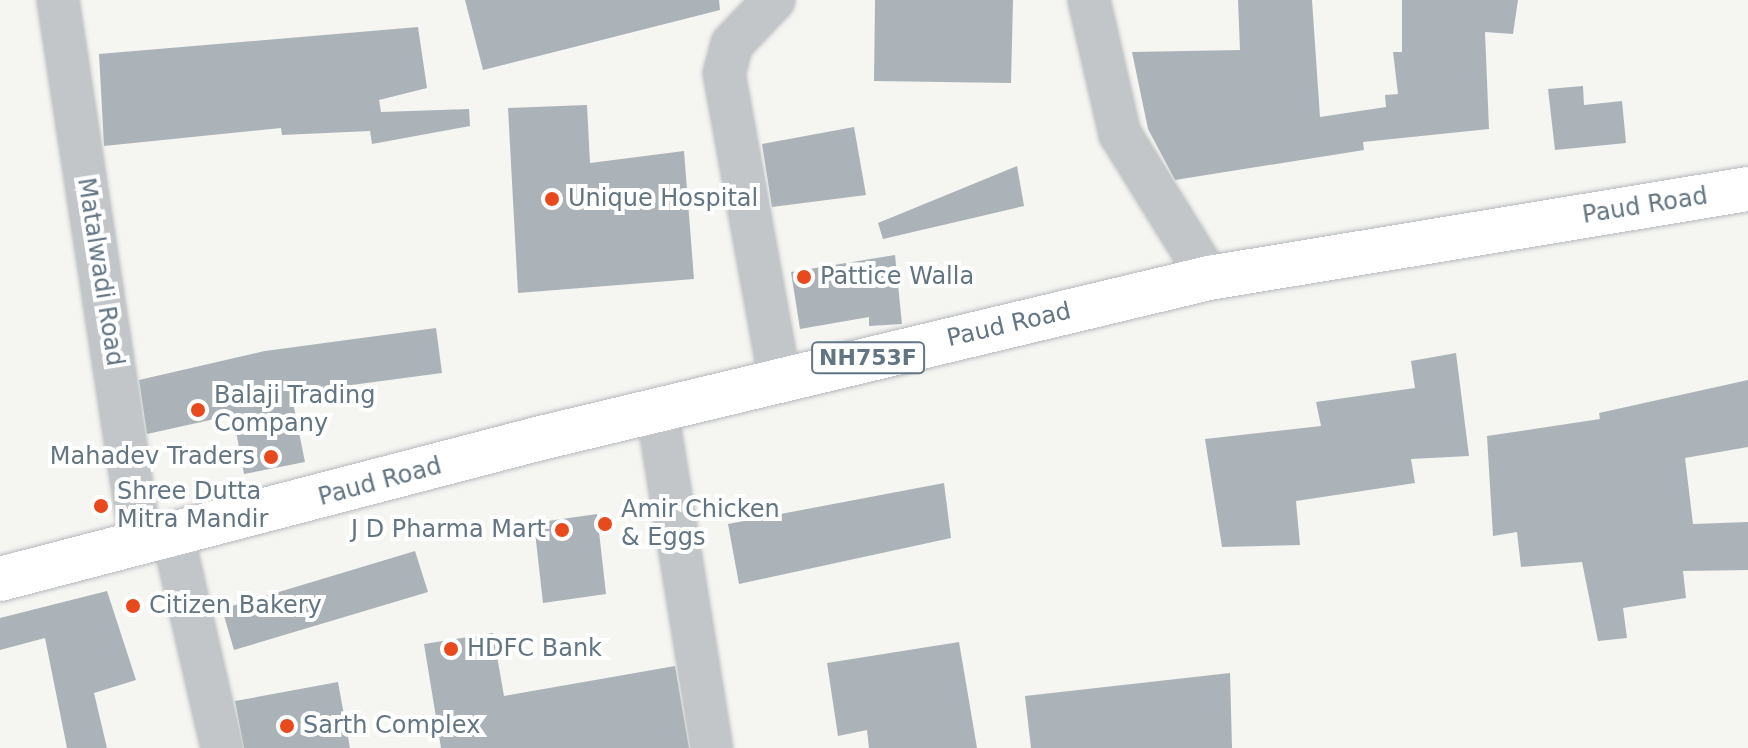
<!DOCTYPE html>
<style>
body{margin:0}
#map{position:relative;width:1748px;height:748px;overflow:hidden;background:#f5f5f1;font-family:"DejaVu Sans",sans-serif}
div>[style]{position:absolute}
.building>*{inset:0;background:#abb3b8}
.roads{filter:drop-shadow(0 0 2px #b5b9bd) drop-shadow(0 0 2px #b5b9bd)}
.minor>*{height:40px;margin:-20px;padding:0 20px;transform-origin:20px;border-radius:20px;background:#c2c6c9}
.major>*{height:44px;margin:-22px;padding:0 22px;transform-origin:22px;border-radius:22px;background:#fff}
.dots>*{width:22px;height:22px;translate:-50% -50%;box-sizing:border-box;border:4px solid #fff;border-radius:50%}
span{translate:-50% -50%;white-space:nowrap;text-align:center;line-height:1.15;-webkit-text-stroke:8px #fff;paint-order:stroke}
.shield-label span{padding:2px 6px;background:#fff;border:2px solid;border-radius:6px;-webkit-text-stroke-width:0}
.shield-label{font-size:22px;color:#637583;font-weight:700}
.poi-label{font-size:24px;color:#637583}
.left{translate:0 -50%;text-align:left}
.right{translate:-100% -50%;text-align:right}
.street-label{font-size:24px;color:#637583}
</style>
<div id="map">
<div class="building">
<i style="clip-path:polygon(465px 0,719px 0,720px 10px,483px 70px)"></i>
<i style="clip-path:polygon(875px 0,1013px 0,1011px 83px,874px 81px)"></i>
<i style="clip-path:polygon(1238px 0,1312px 0,1320px 117px,1386px 107px,1385px 95px,1398px 94px,1393px 52px,1402px 52px,1402px 0,1518px 0,1513px 34px,1485px 32px,1489px 129px,1363px 142px,1364px 150px,1175px 180px,1148px 129px,1132px 52px,1240px 50px)"></i>
<i style="clip-path:polygon(418px 27px,427px 88px,379px 100px,381px 112px,469px 109px,470px 126px,372px 144px,370px 131px,282px 135px,281px 128px,104px 146px,99px 54px)"></i>
<i style="clip-path:polygon(1583px 86px,1584px 105px,1622px 101px,1626px 143px,1555px 150px,1548px 89px)"></i>
<i style="clip-path:polygon(587px 105px,590px 163px,684px 151px,694px 279px,518px 293px,508px 108px)"></i>
<i style="clip-path:polygon(854px 127px,866px 195px,772px 207px,762px 144px)"></i>
<i style="clip-path:polygon(1017px 166px,1024px 206px,883px 239px,878px 223px)"></i>
<i style="clip-path:polygon(895px 255px,902px 324px,869px 326px,869px 317px,800px 329px,791px 272px)"></i>
<i style="clip-path:polygon(436px 328px,442px 373px,291px 393px,305px 462px,244px 474px,233px 415px,147px 434px,139px 380px,265px 351px)"></i>
<i style="clip-path:polygon(1456px 353px,1469px 456px,1411px 459px,1415px 483px,1296px 501px,1300px 545px,1222px 547px,1205px 439px,1321px 426px,1316px 402px,1415px 388px,1411px 361px)"></i>
<i style="clip-path:polygon(1748px 380px,1748px 447px,1685px 458px,1693px 524px,1748px 522px,1748px 570px,1683px 571px,1686px 598px,1623px 608px,1627px 638px,1598px 641px,1582px 562px,1521px 567px,1517px 532px,1493px 536px,1487px 436px,1600px 419px,1599px 413px)"></i>
<i style="clip-path:polygon(944px 483px,951px 538px,739px 584px,728px 524px)"></i>
<i style="clip-path:polygon(597px 514px,606px 594px,543px 603px,534px 523px)"></i>
<i style="clip-path:polygon(415px 551px,428px 592px,234px 650px,222px 609px)"></i>
<i style="clip-path:polygon(107px 591px,136px 680px,94px 693px,107px 748px,67px 748px,45px 638px,0 650px,0 618px)"></i>
<i style="clip-path:polygon(493px 633px,504px 696px,675px 666px,689px 748px,441px 748px,424px 644px)"></i>
<i style="clip-path:polygon(959px 642px,977px 748px,869px 748px,867px 730px,838px 736px,827px 663px)"></i>
<i style="clip-path:polygon(1230px 673px,1232px 748px,1031px 748px,1025px 696px)"></i>
<i style="clip-path:polygon(338px 682px,350px 748px,244px 748px,235px 701px)"></i>
</div>
<div class="roads">
<div class="minor">
<i style="left:58px;top:0;width:550px;rotate:81.33deg"></i>
<i style="left:774px;top:0;width:61px;rotate:133.7deg"></i>
<i style="left:732px;top:44px;width:30px;rotate:105deg"></i>
<i style="left:724px;top:73px;width:312px;rotate:79.7deg"></i>
<i style="left:1089px;top:0;width:138px;rotate:77deg"></i>
<i style="left:1120px;top:134px;width:169px;rotate:58.3deg"></i>
<i style="left:657px;top:410px;width:342px;rotate:80.8deg"></i>
<i style="left:173px;top:536px;width:218px;rotate:77deg"></i>
</div>
<div class="major">
<i style="left:0;top:579px;width:559px;rotate:-14.61deg"></i>
<i style="left:541px;top:438px;width:687px;rotate:-13.47deg"></i>
<i style="left:1209px;top:278px;width:546px;rotate:-9.38deg"></i>
</div>
</div>
<div class="dots">
<i style="left:552px;top:199px;background:#e94a1d"></i>
<i style="left:804px;top:277px;background:#e94a1d"></i>
<i style="left:198px;top:410px;background:#e94a1d"></i>
<i style="left:271px;top:457px;background:#e94a1d"></i>
<i style="left:101px;top:506px;background:#e94a1d"></i>
<i style="left:605px;top:524px;background:#e94a1d"></i>
<i style="left:562px;top:530px;background:#e94a1d"></i>
<i style="left:133px;top:606px;background:#e94a1d"></i>
<i style="left:451px;top:649px;background:#e94a1d"></i>
<i style="left:287px;top:726px;background:#e94a1d"></i>
</div>
<div class="shield-label">
<span style="left:868px;top:358px">NH753F</span>
</div>
<div class="poi-label">
<span class="left" style="left:568px;top:199px">Unique Hospital</span>
<span class="left" style="left:820px;top:277px">Pattice Walla</span>
<span class="left" style="left:214px;top:410px">Balaji Trading<br>Company</span>
<span class="right" style="left:255px;top:457px">Mahadev Traders</span>
<span class="left" style="left:117px;top:506px">Shree Dutta<br>Mitra Mandir</span>
<span class="left" style="left:621px;top:524px">Amir Chicken<br>&amp; Eggs</span>
<span class="right" style="left:546px;top:530px">J D Pharma Mart</span>
<span class="left" style="left:149px;top:606px">Citizen Bakery</span>
<span class="left" style="left:467px;top:649px">HDFC Bank</span>
<span class="left" style="left:303px;top:726px">Sarth Complex</span>
</div>
<div class="street-label">
<span style="left:1645px;top:206px;rotate:-9deg">Paud Road</span>
<span style="left:100px;top:272px;rotate:81deg">Matalwadi Road</span>
<span style="left:1009px;top:325px;rotate:-13deg">Paud Road</span>
<span style="left:380px;top:482px;rotate:-15deg">Paud Road</span>
</div>
</div>
